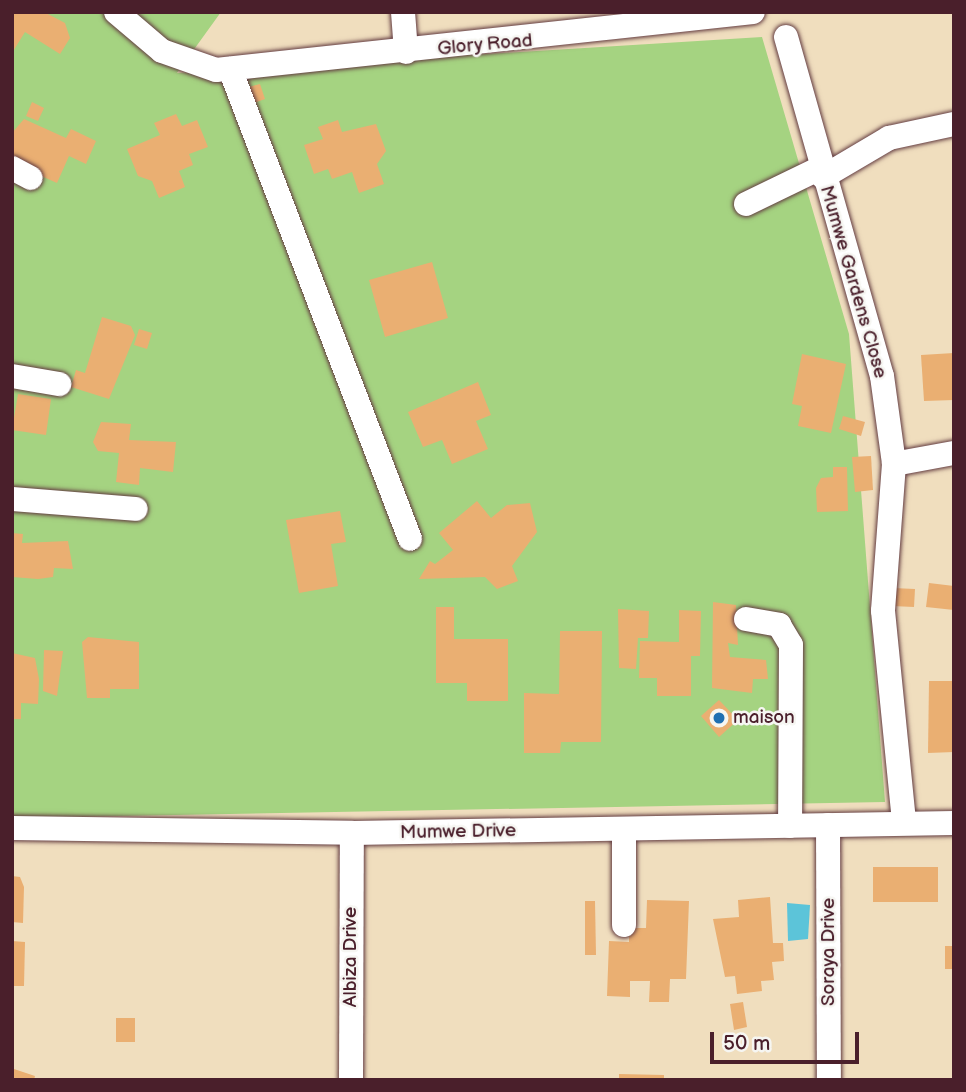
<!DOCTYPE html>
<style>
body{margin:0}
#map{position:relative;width:966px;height:1092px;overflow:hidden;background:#f0debe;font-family:"Balsamiq Sans",sans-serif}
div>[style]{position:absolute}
.green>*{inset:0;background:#a5d381}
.water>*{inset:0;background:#5cc4d9}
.building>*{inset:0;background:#eaaf72}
.roads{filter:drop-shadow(0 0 2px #633c41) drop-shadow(0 0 2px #633c41)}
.minor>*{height:24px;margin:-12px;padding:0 12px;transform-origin:12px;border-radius:12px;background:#fff}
.dots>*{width:19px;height:19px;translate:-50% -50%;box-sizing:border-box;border:4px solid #f6f6f2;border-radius:50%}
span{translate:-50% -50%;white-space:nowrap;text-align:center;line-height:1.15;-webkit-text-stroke:5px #f6f6f2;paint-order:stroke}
.street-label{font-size:19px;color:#4a1f2b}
.poi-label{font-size:19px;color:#4a1f2b}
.left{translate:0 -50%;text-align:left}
.frame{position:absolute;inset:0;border:14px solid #4a1f2b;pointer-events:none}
.scale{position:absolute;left:710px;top:1032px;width:149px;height:32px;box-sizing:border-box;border:4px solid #4a1f2b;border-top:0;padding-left:9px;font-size:21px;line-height:24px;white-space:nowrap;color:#4a1f2b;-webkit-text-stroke:5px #f6f6f2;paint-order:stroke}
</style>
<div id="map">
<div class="green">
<i style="clip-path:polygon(12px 12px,221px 12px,177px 73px,762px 37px,849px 334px,885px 802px,12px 818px)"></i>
</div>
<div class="water">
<i style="clip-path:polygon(787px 903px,810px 905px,808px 939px,788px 941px)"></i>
</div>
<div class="building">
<i style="clip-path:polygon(12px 12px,44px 12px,65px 23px,70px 38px,60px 54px,25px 32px,12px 53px)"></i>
<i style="clip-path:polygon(260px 84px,265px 99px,251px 104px,245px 88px)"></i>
<i style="clip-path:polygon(32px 102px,44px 108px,38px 121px,26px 116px)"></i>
<i style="clip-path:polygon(176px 114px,182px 126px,197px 120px,208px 147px,189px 154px,193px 165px,179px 171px,185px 187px,159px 198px,152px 181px,138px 176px,127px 149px,160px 135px,154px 123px)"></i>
<i style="clip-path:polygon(24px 119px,66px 138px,71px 129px,96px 141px,86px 164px,69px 156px,57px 183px,30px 171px,12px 156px,12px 133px)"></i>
<i style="clip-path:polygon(338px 120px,342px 132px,376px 124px,386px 151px,377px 164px,384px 184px,359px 193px,352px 172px,332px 179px,328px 169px,314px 174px,304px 145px,323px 139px,318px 127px)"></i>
<i style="clip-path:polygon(432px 262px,448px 318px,385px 337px,369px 280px)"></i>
<i style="clip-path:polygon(102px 317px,131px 326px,135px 335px,109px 399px,71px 387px,76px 370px,85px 373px)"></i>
<i style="clip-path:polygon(139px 329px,152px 333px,147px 349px,134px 345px)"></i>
<i style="clip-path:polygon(954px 353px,954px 400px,924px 401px,921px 355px)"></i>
<i style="clip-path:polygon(802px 354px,846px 364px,831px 433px,798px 426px,802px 406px,792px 404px)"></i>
<i style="clip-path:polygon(478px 382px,491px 415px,476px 421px,488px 449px,452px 464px,442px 440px,423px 447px,408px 412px)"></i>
<i style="clip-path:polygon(18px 394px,51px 399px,46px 435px,12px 430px)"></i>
<i style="clip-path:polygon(843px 416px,865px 422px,861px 436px,839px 429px)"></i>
<i style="clip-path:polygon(101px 422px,131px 424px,129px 440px,176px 442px,173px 472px,140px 468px,139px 485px,116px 482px,119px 453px,98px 451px,93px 442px)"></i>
<i style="clip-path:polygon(871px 456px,873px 490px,855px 492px,852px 457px)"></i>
<i style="clip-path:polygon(833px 467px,847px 467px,848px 511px,817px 512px,816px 488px,821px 478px,833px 477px)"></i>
<i style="clip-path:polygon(477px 501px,491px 518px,507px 505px,530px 503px,537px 532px,512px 566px,518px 581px,497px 589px,485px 577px,419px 579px,430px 561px,435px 564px,453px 550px,439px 533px)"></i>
<i style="clip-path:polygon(340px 511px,346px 542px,331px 544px,338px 586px,299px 593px,286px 520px)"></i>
<i style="clip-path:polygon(12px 533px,23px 534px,22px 543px,68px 541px,73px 569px,54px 568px,53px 577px,38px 579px,12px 577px)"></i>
<i style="clip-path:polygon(929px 583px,954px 586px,954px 610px,926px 607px)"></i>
<i style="clip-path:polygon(893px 588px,915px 589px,914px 607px,892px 606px)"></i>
<i style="clip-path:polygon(713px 602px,736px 605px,738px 645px,728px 643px,730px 657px,766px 660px,768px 679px,753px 679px,752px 693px,712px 688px)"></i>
<i style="clip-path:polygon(436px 607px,454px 607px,454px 639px,508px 639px,508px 701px,467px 701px,467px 683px,436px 683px)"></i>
<i style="clip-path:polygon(618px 609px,649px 611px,648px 638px,638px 638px,636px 669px,619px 668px)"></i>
<i style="clip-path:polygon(679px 610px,701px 611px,700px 656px,691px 656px,691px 696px,657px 696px,657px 678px,639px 678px,640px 641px,679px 642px)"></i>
<i style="clip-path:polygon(560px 631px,602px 631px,601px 742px,561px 742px,560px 753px,524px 753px,524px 693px,559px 694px)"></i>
<i style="clip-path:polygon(88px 637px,139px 642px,139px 689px,110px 689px,110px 698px,87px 698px,82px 642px)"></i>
<i style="clip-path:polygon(44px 650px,63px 651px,57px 696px,43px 691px)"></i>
<i style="clip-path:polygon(12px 653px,35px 658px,39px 679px,38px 704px,21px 703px,21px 719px,12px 719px)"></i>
<i style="clip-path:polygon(929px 681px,954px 681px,954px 752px,928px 753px)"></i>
<i style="clip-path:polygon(719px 700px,738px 720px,719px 737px,701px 716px)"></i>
<i style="clip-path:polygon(873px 867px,938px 867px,938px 902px,873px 902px)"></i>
<i style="clip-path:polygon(12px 876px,20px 877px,24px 887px,23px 923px,12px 922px)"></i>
<i style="clip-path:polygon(770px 897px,773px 943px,783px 943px,784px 961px,772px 962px,774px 980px,761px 981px,762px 991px,737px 994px,735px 976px,725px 977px,713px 919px,739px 917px,738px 900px)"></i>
<i style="clip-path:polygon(647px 900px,689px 901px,686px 979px,670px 979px,669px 1002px,649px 1002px,650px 981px,630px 981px,630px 997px,607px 996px,609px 941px,629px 942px,629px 928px,646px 928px)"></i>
<i style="clip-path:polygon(585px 901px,595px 901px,596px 955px,585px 955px)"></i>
<i style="clip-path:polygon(12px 941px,25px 942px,24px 986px,12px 986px)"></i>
<i style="clip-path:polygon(945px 946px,954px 946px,954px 969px,945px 969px)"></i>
<i style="clip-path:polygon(743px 1002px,747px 1027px,734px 1030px,730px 1004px)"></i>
<i style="clip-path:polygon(116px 1018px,135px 1018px,135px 1042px,116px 1042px)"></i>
<i style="clip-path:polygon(14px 1069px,35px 1076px,34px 1080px,12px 1080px)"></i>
<i style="clip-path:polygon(619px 1074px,664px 1075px,664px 1080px,619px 1080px)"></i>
</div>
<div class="roads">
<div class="minor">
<i style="left:116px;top:12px;width:60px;rotate:40.3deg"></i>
<i style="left:162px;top:51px;width:57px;rotate:19.4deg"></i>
<i style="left:216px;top:70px;width:540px;rotate:-6.16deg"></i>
<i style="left:403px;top:12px;width:40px;rotate:85.7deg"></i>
<i style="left:786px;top:37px;width:352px;rotate:74.2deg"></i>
<i style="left:882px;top:376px;width:89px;rotate:82.2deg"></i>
<i style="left:894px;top:464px;width:147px;rotate:94.3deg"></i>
<i style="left:883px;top:611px;width:213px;rotate:84.3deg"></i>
<i style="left:230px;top:69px;width:503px;rotate:69.04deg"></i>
<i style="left:12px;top:168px;width:21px;rotate:28deg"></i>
<i style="left:823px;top:177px;width:77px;rotate:-30.6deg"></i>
<i style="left:889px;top:138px;width:66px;rotate:-12.2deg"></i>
<i style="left:746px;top:204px;width:82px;rotate:-25.9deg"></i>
<i style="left:12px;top:376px;width:48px;rotate:9.7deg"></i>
<i style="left:894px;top:464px;width:61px;rotate:-10.4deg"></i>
<i style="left:12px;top:499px;width:124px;rotate:4.6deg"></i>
<i style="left:746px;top:619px;width:34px;rotate:10deg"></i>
<i style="left:779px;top:625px;width:23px;rotate:59deg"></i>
<i style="left:791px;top:645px;width:181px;rotate:90.3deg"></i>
<i style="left:828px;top:825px;width:255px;rotate:89.8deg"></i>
<i style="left:12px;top:828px;width:340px;rotate:0.8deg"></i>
<i style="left:352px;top:833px;width:602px;rotate:-0.95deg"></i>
<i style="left:624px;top:829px;width:96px;rotate:90deg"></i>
<i style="left:351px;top:1080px;width:247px;rotate:-89.8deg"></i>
</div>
</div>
<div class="dots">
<i style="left:719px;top:718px;background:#1f6fb2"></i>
</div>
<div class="street-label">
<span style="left:485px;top:45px;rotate:-5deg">Glory Road</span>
<span style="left:853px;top:282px;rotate:74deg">Mumwe Gardens Close</span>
<span style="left:458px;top:832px;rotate:-1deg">Mumwe Drive</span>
<span style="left:829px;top:952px;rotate:-90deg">Soraya Drive</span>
<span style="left:351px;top:957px;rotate:-90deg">Albiza Drive</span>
</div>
<div class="poi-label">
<span class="left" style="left:733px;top:718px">maison</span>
</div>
<div class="frame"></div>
<div class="scale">50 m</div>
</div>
